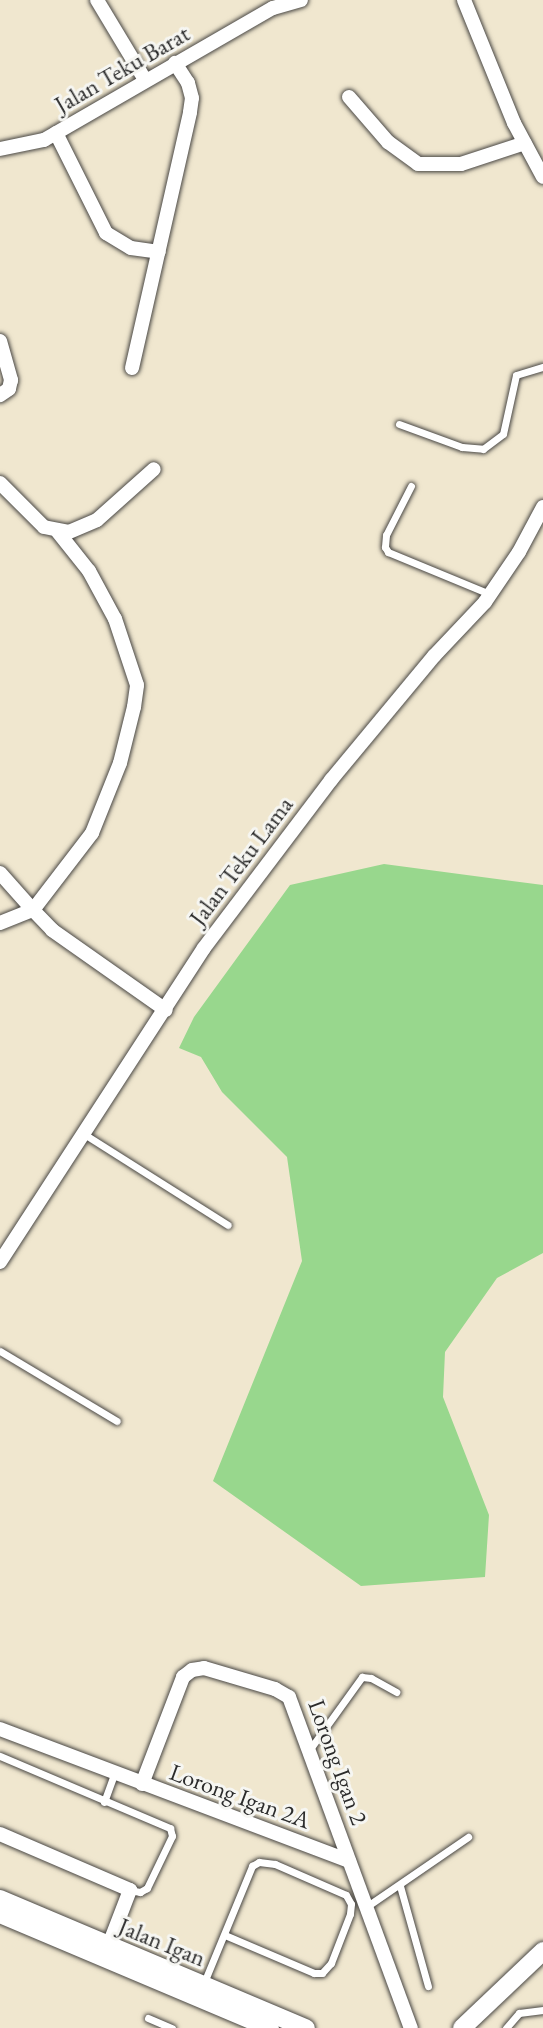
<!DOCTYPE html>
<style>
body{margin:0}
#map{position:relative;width:543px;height:2028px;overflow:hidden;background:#f0e7cf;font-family:"EB Garamond",serif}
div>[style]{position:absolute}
.green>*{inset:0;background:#98d78d}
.roads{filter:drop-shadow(0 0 2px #494744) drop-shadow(0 0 2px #494744)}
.service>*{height:7px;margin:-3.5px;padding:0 3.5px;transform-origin:3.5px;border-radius:3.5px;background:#fff}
.minor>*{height:14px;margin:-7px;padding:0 7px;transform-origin:7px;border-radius:7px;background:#fff}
.tertiary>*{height:18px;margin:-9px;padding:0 9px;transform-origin:9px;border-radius:9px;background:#fff}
span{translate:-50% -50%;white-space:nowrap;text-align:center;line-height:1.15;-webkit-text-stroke:6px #f6f6f2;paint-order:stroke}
.street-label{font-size:24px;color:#2b2b2b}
</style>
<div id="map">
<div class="green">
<i style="clip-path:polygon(384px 864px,543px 885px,543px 1253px,497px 1278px,445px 1352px,443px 1397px,489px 1515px,485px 1577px,361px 1586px,213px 1481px,302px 1261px,287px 1157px,222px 1092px,201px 1057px,179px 1048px,194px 1017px,290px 885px)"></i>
</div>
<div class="roads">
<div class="service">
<i style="left:399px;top:424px;width:67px;rotate:20.1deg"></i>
<i style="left:462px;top:447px;width:21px;rotate:5deg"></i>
<i style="left:483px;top:449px;width:25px;rotate:-37deg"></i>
<i style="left:503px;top:434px;width:60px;rotate:-77.6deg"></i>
<i style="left:516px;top:375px;width:28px;rotate:-17deg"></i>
<i style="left:411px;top:486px;width:55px;rotate:117deg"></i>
<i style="left:386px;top:535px;width:12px;rotate:95deg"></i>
<i style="left:385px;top:547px;width:6px;rotate:59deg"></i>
<i style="left:388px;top:552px;width:110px;rotate:22.4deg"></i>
<i style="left:84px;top:1134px;width:170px;rotate:32.3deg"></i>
<i style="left:0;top:1351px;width:136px;rotate:30.9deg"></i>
<i style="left:310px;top:1749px;width:89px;rotate:-54.2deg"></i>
<i style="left:362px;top:1677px;width:9px;rotate:6deg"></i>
<i style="left:371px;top:1678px;width:29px;rotate:29deg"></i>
<i style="left:0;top:1756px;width:185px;rotate:23deg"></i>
<i style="left:170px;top:1828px;width:8px;rotate:76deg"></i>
<i style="left:172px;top:1836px;width:58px;rotate:115.7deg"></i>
<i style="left:147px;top:1888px;width:8px;rotate:150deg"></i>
<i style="left:140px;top:1892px;width:10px;rotate:-169deg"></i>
<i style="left:104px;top:1802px;width:30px;rotate:-70deg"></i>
<i style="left:400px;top:1886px;width:104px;rotate:74.4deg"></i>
<i style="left:366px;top:1907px;width:124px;rotate:-34.5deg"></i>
<i style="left:203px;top:1985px;width:129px;rotate:-67.6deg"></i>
<i style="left:252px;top:1866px;width:8px;rotate:-30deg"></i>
<i style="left:259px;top:1862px;width:16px;rotate:7deg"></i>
<i style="left:275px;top:1864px;width:77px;rotate:23.6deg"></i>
<i style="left:346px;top:1895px;width:10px;rotate:61deg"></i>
<i style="left:351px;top:1904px;width:10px;rotate:96deg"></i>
<i style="left:350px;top:1914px;width:53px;rotate:111.2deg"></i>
<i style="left:331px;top:1963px;width:13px;rotate:132deg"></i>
<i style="left:322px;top:1973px;width:8px;rotate:180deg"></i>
<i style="left:314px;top:1973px;width:97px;rotate:-156.9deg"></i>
<i style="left:148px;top:2018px;width:26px;rotate:23deg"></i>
<i style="left:506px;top:2028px;width:20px;rotate:-49deg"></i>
<i style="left:519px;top:2013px;width:24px;rotate:-7deg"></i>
</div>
<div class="minor">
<i style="left:97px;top:0;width:93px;rotate:59deg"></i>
<i style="left:464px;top:0;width:133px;rotate:67.9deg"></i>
<i style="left:514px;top:123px;width:61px;rotate:61.8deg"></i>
<i style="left:349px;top:97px;width:60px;rotate:49.1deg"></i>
<i style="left:388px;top:142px;width:37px;rotate:36deg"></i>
<i style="left:418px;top:164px;width:43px"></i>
<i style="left:461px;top:164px;width:67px;rotate:-18.2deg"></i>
<i style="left:56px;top:133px;width:112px;rotate:63.4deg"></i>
<i style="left:106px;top:233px;width:29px;rotate:31deg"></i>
<i style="left:131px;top:248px;width:28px;rotate:8deg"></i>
<i style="left:0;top:149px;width:45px;rotate:-11.6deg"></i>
<i style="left:44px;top:140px;width:264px;rotate:-30deg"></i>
<i style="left:273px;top:8px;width:29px;rotate:-16deg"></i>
<i style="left:0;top:341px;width:41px;rotate:74.2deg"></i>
<i style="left:11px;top:380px;width:9px;rotate:103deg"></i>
<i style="left:9px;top:389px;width:11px;rotate:146deg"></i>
<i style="left:132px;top:368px;width:262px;rotate:-77.2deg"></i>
<i style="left:190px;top:112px;width:14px;rotate:-82deg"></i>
<i style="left:192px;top:98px;width:16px;rotate:-105deg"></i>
<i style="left:188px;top:83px;width:24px;rotate:-123deg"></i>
<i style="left:0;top:483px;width:62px;rotate:45deg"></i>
<i style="left:44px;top:527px;width:25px;rotate:11deg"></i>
<i style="left:69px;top:532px;width:30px;rotate:-23deg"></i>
<i style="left:97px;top:520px;width:76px;rotate:-41.8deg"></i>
<i style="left:0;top:873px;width:50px;rotate:48.3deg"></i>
<i style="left:33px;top:910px;width:97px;rotate:-52.5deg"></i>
<i style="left:92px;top:833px;width:75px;rotate:-68.2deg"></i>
<i style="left:120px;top:763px;width:58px;rotate:-76deg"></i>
<i style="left:134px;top:707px;width:22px;rotate:-82deg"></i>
<i style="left:137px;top:685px;width:70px;rotate:-108.4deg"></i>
<i style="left:115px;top:619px;width:55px;rotate:-118.4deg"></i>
<i style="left:89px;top:571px;width:50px;rotate:-128.5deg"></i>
<i style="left:0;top:923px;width:35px;rotate:-22deg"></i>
<i style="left:33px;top:910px;width:28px;rotate:46deg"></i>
<i style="left:52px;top:930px;width:139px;rotate:35.1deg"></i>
<i style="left:0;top:1262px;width:374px;rotate:-57deg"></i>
<i style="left:204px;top:948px;width:211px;rotate:-52.9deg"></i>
<i style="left:331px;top:780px;width:161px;rotate:-50.3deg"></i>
<i style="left:434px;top:656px;width:74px;rotate:-46.6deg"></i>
<i style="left:485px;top:602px;width:60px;rotate:-55.8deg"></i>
<i style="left:519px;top:552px;width:51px;rotate:-61.9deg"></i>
<i style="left:0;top:1729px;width:373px;rotate:20.7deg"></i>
<i style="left:142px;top:1784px;width:115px;rotate:-69deg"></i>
<i style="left:183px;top:1677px;width:11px;rotate:-38deg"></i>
<i style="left:192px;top:1670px;width:12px;rotate:-9deg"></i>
<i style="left:204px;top:1668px;width:74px;rotate:16.5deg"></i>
<i style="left:275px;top:1689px;width:16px;rotate:30deg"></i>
<i style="left:289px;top:1697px;width:353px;rotate:69.8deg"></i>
<i style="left:0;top:1834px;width:142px;rotate:23.3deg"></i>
<i style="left:130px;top:1890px;width:61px;rotate:111.1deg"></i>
</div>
<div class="tertiary">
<i style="left:0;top:1899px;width:332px;rotate:22.9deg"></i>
<i style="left:0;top:1914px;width:293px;rotate:22.9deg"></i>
<i style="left:462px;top:2028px;width:112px;rotate:-43.5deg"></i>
</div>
</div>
<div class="street-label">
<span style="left:122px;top:69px;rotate:-30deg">Jalan Teku Barat</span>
<span style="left:241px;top:861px;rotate:-53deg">Jalan Teku Lama</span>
<span style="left:338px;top:1762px;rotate:70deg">Lorong Igan 2</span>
<span style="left:240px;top:1796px;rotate:20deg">Lorong Igan 2A</span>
<span style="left:162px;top:1942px;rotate:22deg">Jalan Igan</span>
</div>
</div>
